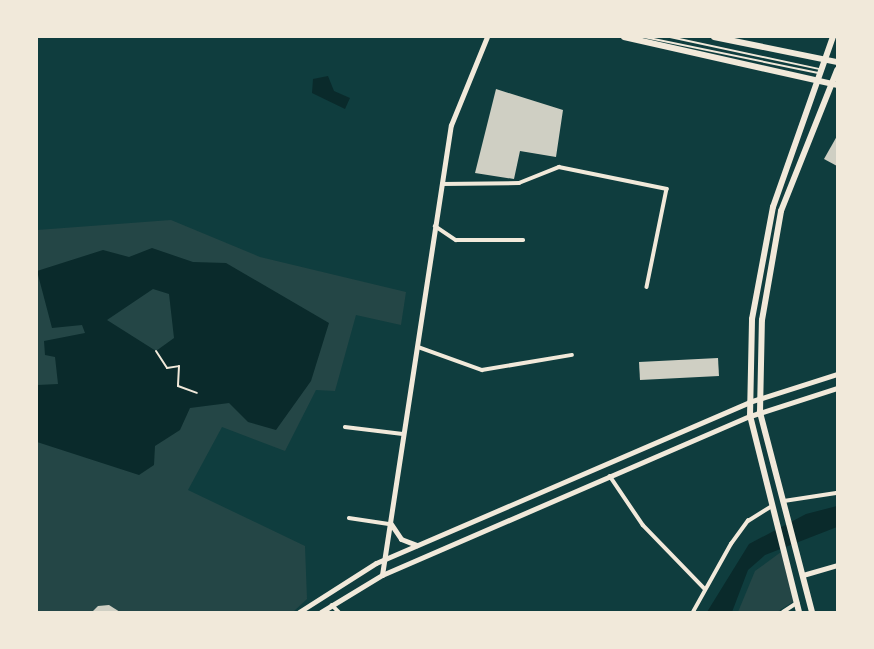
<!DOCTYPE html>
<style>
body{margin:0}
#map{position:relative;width:874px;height:649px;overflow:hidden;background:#0f3d3e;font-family:"Sofia Sans Condensed",sans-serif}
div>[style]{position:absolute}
.green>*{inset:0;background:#244646}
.water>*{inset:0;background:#0a2a2b}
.building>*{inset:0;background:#cfcfc3}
.path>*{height:2px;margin:-1px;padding:0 1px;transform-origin:1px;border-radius:1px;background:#f1e9da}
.service>*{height:2px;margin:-1px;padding:0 1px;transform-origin:1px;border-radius:1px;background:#f1e9da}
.minor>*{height:3.5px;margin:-1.75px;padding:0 1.75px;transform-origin:1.75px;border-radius:1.75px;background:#f1e9da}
.tertiary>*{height:4.5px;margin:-2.25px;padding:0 2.25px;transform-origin:2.25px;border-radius:2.25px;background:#f1e9da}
.secondary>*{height:5px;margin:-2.5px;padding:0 2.5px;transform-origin:2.5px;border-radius:2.5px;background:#f1e9da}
.primary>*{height:6px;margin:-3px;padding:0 3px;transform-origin:3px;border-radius:3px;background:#f1e9da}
span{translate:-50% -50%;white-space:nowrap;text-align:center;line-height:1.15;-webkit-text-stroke:7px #f1e9da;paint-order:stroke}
.frame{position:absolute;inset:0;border:38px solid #f1e9da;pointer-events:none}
</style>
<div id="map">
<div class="green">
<i style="clip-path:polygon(171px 220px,260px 257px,406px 292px,401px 325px,356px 315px,335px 391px,316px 390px,285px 451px,222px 427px,188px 490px,305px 546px,307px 599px,293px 612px,37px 612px,37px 230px)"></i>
<i style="clip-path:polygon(781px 552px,794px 601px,777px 612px,738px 612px,755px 571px)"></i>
</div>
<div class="water">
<i style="clip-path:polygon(328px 76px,334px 91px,350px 98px,345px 109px,312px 93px,313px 79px)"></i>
<i style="clip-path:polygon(evenodd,152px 248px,193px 262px,226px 263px,329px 323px,311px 381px,276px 430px,248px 422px,229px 403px,190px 408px,180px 430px,155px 446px,154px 465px,139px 475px,37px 442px,37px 385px,58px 384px,55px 357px,45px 355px,44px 341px,85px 333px,82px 325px,52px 328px,37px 271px,103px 250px,129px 257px,152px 248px,153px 289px,169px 294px,174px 338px,156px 351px,107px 320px,153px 289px)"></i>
<i style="clip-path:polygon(837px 506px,837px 527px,765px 555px,748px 570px,732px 612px,707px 612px,749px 544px,806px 514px)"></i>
</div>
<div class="building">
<i style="clip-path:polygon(496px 89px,563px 110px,556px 157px,520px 151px,514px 179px,475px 173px)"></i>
<i style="clip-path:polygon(837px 136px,837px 166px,824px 159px)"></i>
<i style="clip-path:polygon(718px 358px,719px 376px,640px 380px,639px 362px)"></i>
<i style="clip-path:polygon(109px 605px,120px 612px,92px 612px,98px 606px)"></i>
</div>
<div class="path">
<i style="left:156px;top:351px;width:20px;rotate:57deg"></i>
<i style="left:167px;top:368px;width:12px;rotate:-9deg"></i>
<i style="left:179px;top:366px;width:20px;rotate:93deg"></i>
<i style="left:178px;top:386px;width:20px;rotate:20deg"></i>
</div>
<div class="service">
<i style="left:644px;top:37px;width:178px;rotate:11.7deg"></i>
<i style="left:670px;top:37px;width:152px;rotate:12.1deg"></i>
</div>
<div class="minor">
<i style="left:442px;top:184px;width:77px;rotate:-0.7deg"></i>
<i style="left:519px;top:183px;width:43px;rotate:-21.8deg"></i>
<i style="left:559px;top:167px;width:110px;rotate:11.5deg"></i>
<i style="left:667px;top:189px;width:100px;rotate:101.5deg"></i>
<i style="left:435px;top:226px;width:25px;rotate:34deg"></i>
<i style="left:456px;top:240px;width:67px"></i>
<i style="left:418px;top:347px;width:68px;rotate:19.8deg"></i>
<i style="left:482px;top:370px;width:91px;rotate:-9.5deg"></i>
<i style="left:345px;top:427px;width:58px;rotate:6.9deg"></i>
<i style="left:610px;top:476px;width:59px;rotate:56deg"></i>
<i style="left:643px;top:525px;width:89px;rotate:45.9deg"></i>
<i style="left:784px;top:501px;width:54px;rotate:-8.6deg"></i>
<i style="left:349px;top:518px;width:40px;rotate:8.5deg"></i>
<i style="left:332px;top:605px;width:10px;rotate:45deg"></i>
<i style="left:693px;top:612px;width:78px;rotate:-60.8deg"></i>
<i style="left:731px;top:544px;width:29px;rotate:-54deg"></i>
<i style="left:748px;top:521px;width:28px;rotate:-32deg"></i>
<i style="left:783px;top:612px;width:17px;rotate:-33deg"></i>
</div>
<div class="tertiary">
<i style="left:803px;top:575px;width:35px;rotate:-16deg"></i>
</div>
<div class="secondary">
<i style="left:391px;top:524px;width:18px;rotate:56deg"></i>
<i style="left:401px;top:539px;width:17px;rotate:21deg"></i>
<i style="left:382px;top:575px;width:455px;rotate:-81.3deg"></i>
<i style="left:451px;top:125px;width:95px;rotate:-67.8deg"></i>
<i style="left:299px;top:612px;width:91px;rotate:-32.5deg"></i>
<i style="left:376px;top:563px;width:406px;rotate:-23.3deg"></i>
<i style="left:749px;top:402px;width:92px;rotate:-17.7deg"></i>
<i style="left:321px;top:612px;width:71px;rotate:-31.2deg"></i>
<i style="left:382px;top:575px;width:401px;rotate:-23.4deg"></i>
<i style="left:750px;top:416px;width:91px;rotate:-17.8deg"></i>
</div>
<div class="primary">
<i style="left:624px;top:37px;width:218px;rotate:12.7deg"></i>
<i style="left:714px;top:37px;width:126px;rotate:11.5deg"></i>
<i style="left:799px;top:612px;width:202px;rotate:-104deg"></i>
<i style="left:750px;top:416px;width:97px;rotate:-88.8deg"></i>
<i style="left:752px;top:319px;width:114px;rotate:-79.4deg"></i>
<i style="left:773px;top:207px;width:180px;rotate:-70.6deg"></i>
<i style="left:812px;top:612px;width:207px;rotate:-104.6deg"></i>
<i style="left:760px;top:412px;width:92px;rotate:-88.8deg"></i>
<i style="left:762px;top:320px;width:111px;rotate:-80.1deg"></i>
<i style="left:781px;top:211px;width:152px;rotate:-68.3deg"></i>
</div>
<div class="frame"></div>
</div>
